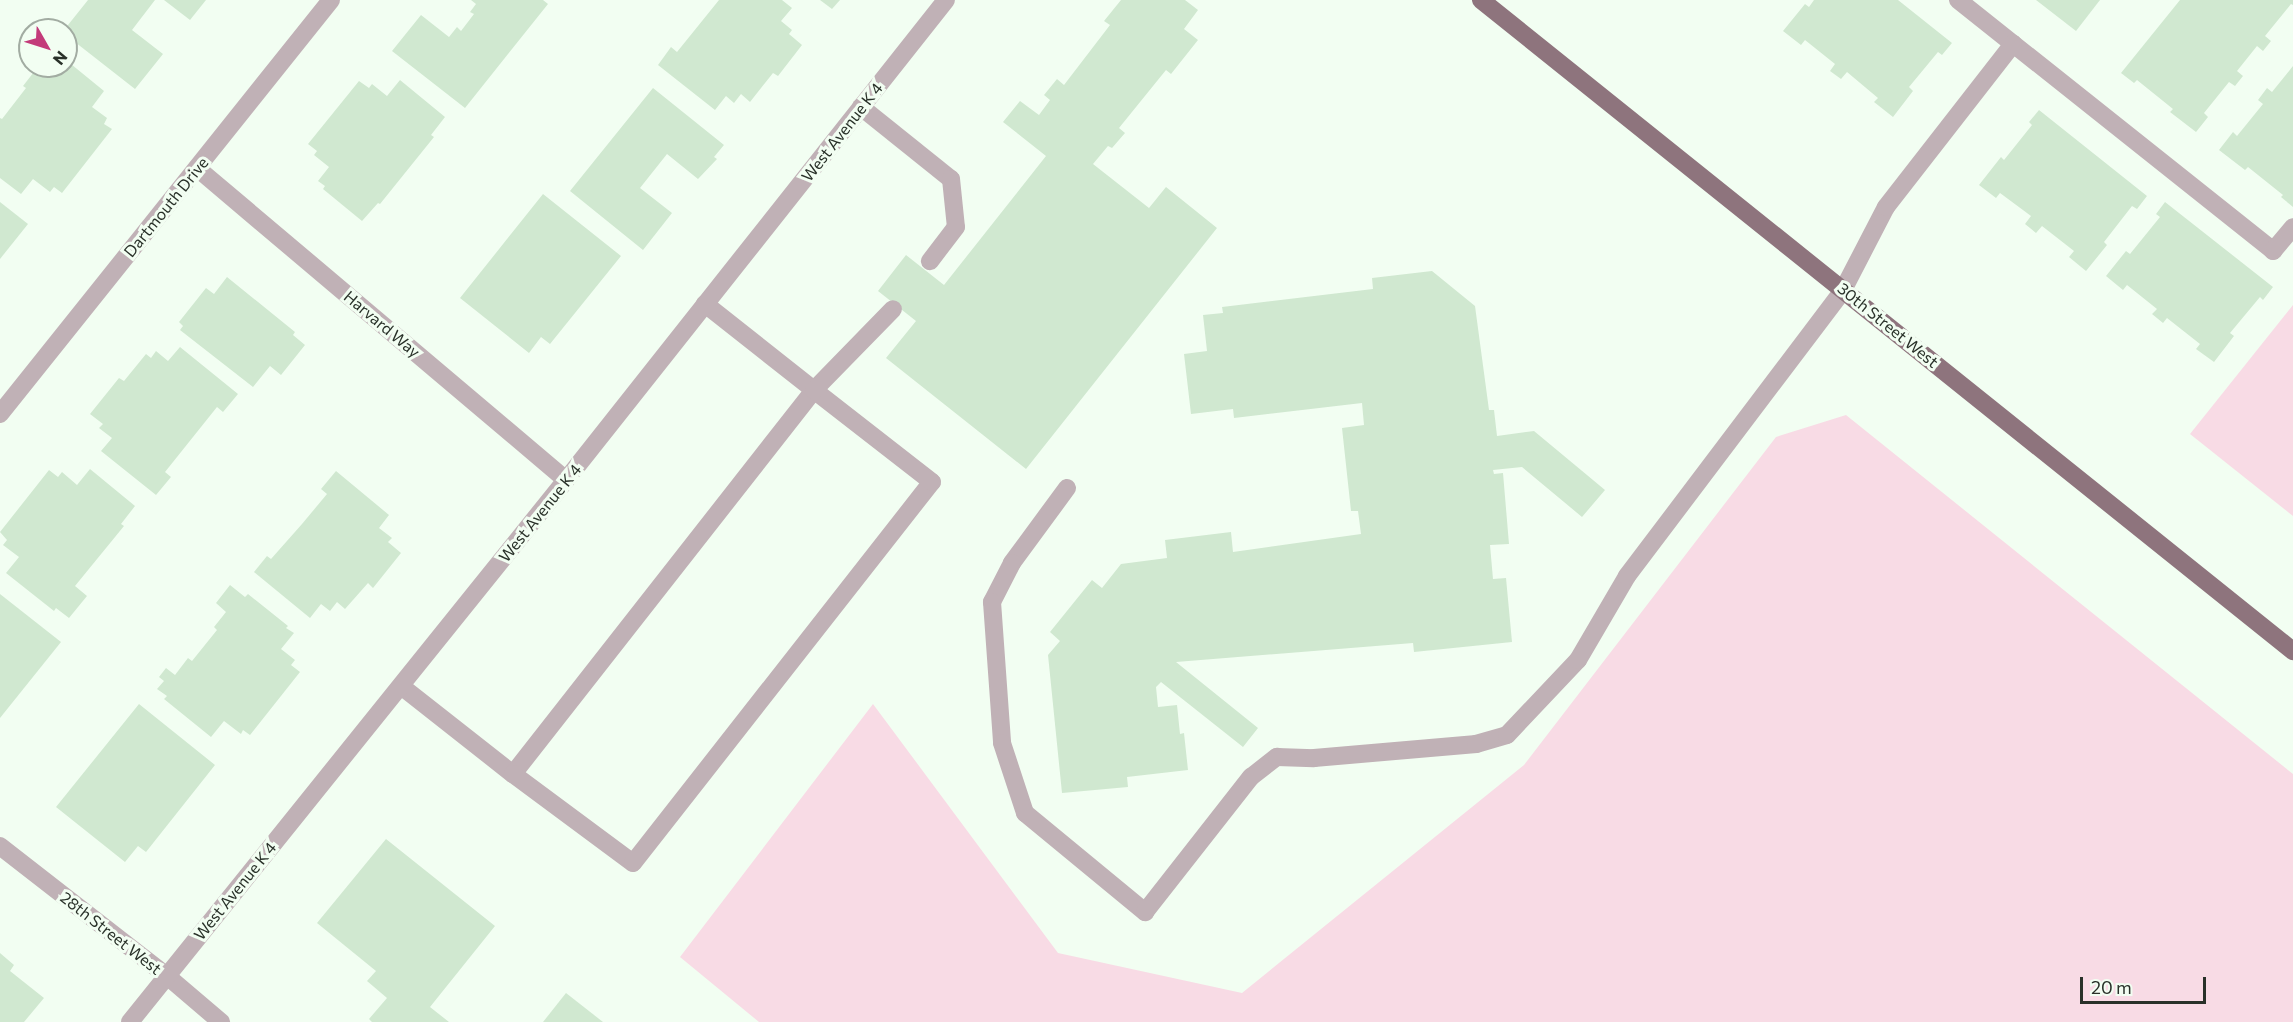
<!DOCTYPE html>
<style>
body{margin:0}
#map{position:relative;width:2293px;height:1022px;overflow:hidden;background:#f2fef2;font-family:Commissioner,sans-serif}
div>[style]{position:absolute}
.green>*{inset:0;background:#f8dbe5}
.building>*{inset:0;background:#d0e8d0}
.service>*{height:18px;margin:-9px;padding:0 9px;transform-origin:9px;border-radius:9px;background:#c0b1b6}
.minor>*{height:18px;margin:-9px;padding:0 9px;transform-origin:9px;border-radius:9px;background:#c0b1b6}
.primary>*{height:18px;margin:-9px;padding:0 9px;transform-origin:9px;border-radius:9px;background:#8e747d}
span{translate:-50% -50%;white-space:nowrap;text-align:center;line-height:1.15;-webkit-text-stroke:6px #f2fef2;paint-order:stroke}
.street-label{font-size:16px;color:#293129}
.north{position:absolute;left:18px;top:18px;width:60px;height:60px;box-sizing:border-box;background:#f2fef2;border:2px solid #a2aca2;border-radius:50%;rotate:129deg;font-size:16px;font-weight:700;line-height:24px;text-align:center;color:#293129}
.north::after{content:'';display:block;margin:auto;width:21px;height:27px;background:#c33b7a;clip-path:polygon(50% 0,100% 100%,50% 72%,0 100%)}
.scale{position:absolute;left:2080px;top:977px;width:126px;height:27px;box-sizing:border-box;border:3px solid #293129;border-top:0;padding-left:8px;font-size:18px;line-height:21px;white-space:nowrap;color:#293129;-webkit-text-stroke:4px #f2fef2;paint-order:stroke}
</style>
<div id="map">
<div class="green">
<i style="clip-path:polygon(2293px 305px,2293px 516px,2190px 434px)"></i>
<i style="clip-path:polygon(1846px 415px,2293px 774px,2293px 1022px,759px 1022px,680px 957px,873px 704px,1058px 953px,1242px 993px,1524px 765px,1776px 437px)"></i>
</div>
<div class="building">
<i style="clip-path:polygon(88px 0,155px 0,132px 30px,163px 54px,135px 89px,66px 35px,64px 30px)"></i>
<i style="clip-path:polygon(164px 0,206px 0,190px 20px)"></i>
<i style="clip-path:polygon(471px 0,543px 0,548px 4px,465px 108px,392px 51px,421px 15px,449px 37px,457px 27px,461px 31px,474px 14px,470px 12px,476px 4px)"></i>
<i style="clip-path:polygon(719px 0,782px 0,792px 8px,781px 21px,792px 30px,789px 34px,802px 45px,778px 76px,773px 73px,750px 102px,741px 94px,734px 103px,726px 96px,715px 110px,658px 65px,671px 47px,677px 52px)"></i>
<i style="clip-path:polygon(820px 0,840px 0,832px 9px)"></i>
<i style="clip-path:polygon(1121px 0,1185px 0,1198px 10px,1184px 29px,1198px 40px,1171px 74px,1166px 70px,1119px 128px,1125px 133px,1112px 148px,1108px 146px,1093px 164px,1149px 208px,1166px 187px,1217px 228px,1026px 469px,886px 358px,916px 321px,878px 291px,906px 255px,944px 285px,1046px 156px,1003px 122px,1020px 101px,1039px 115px,1050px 100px,1044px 95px,1057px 79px,1064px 85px,1110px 25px,1104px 21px)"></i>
<i style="clip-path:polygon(1814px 0,1898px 0,1952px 43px,1942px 55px,1938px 52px,1909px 87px,1913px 91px,1893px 117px,1874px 102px,1878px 98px,1847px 72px,1841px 79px,1830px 71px,1835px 64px,1805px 40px,1801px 45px,1783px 31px,1805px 4px,1809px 7px)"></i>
<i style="clip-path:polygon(2036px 0,2100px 0,2076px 31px)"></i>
<i style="clip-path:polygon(2180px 0,2293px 0,2293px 5px,2291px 4px,2265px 36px,2271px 41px,2263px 51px,2257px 46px,2237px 71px,2243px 76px,2235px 86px,2229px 82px,2204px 113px,2208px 117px,2196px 132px,2170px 112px,2173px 109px,2137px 80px,2134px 83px,2121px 73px)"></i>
<i style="clip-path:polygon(66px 60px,104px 91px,92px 107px,107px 118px,104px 124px,112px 129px,62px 193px,54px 187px,50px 192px,33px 179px,21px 194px,0 178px,0 118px,2px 119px,26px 88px,23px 86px,37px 68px,43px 73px,48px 66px,66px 66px)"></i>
<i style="clip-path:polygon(2293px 66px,2293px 207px,2281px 197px,2283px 195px,2248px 167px,2245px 170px,2219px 150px,2233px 132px,2237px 136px,2263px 104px,2258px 100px,2267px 88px,2272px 92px)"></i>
<i style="clip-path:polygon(400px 80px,445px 117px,431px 135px,434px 137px,380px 204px,378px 203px,362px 221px,323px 189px,325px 186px,318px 181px,329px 167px,314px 155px,317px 151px,308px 144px,359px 81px,369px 88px,372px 84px,387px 96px)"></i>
<i style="clip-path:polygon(653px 88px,724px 145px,714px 157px,717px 159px,698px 179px,667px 154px,640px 188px,672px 213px,643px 250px,570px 191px)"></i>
<i style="clip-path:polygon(2039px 110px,2147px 196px,2137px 209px,2132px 206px,2104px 242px,2107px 245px,2086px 271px,2069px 257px,2074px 251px,2042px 226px,2036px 233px,2025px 224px,2031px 216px,2000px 193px,1996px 198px,1979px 185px,2001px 157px,2004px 160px,2032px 125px,2029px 122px)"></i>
<i style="clip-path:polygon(543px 194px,621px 256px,550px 344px,541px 337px,529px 353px,460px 298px)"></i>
<i style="clip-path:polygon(0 202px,28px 224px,0 259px)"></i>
<i style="clip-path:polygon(2165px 202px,2273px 287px,2263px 300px,2260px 297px,2230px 333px,2234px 336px,2214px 362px,2196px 349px,2200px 344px,2167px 318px,2163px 323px,2152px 314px,2157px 309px,2127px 285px,2123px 290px,2106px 276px,2126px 251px,2130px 254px,2160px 217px,2156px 214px)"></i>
<i style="clip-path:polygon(1432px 271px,1475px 306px,1489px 410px,1494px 410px,1497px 436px,1534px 431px,1605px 490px,1582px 517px,1522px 467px,1493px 470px,1494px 474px,1503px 473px,1509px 544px,1490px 545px,1493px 579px,1506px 578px,1512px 642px,1414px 652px,1413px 643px,1176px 662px,1258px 728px,1243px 747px,1161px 682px,1156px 687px,1158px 707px,1177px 705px,1180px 734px,1184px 733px,1188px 770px,1127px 777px,1128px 787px,1062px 793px,1048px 655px,1060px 641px,1050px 632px,1092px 580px,1102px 588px,1121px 564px,1167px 558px,1165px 540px,1231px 532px,1233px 552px,1361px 534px,1358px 511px,1351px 511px,1342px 428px,1364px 425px,1362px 403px,1234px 418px,1233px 409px,1191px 414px,1184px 354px,1207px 351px,1203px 315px,1223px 313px,1222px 307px,1373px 289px,1372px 278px)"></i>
<i style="clip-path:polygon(227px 277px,295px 332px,293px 335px,305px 345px,281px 375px,270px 366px,253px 387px,180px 330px,183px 326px,179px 322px,206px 288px,214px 294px)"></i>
<i style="clip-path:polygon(180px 347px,238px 394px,223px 412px,217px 407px,165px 472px,171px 477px,156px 495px,101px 451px,112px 438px,99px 428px,103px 424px,90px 414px,119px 378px,124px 381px,146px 354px,151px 358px,156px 351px,168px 361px)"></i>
<i style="clip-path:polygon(90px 469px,135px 506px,121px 524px,124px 526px,75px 586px,87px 596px,69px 618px,56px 608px,54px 611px,6px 573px,19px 557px,3px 545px,7px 540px,0 532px,49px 470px,58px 477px,62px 472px,77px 485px)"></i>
<i style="clip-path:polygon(336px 471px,389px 515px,379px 528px,392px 538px,388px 542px,401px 553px,373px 588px,368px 583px,345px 609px,337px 602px,330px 611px,321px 604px,310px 618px,254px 572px,267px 556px,271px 559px,302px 524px,327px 494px,321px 489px)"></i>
<i style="clip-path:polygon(230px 585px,245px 597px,248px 594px,288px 626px,286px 628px,294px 633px,281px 649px,295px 660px,291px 665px,300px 672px,250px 735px,243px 730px,241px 734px,224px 721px,211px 737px,164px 699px,167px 696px,157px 689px,164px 681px,159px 677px,166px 668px,175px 675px,188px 658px,192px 661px,217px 630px,214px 627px,226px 612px,216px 603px)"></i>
<i style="clip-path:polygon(0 594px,61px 642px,0 718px)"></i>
<i style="clip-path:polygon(139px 704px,215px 765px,146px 852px,138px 846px,125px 862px,56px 807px)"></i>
<i style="clip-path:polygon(386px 839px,495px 926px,430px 1007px,449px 1022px,372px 1022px,369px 1019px,387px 998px,367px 981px,376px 971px,317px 923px)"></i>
<i style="clip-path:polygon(0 953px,14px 965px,10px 971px,44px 998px,24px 1022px,0 1022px)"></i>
<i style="clip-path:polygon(566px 993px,603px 1022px,543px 1022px)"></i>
</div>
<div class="service">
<i style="left:861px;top:107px;width:115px;rotate:38.7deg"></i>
<i style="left:951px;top:179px;width:48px;rotate:84.1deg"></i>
<i style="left:956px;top:227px;width:43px;rotate:127.4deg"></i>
<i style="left:401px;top:686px;width:142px;rotate:38.2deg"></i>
<i style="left:513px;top:774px;width:488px;rotate:-51.9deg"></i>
<i style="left:814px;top:390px;width:139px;rotate:-141.7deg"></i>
<i style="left:513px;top:774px;width:149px;rotate:36.6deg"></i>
<i style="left:633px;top:863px;width:484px;rotate:-51.9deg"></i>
<i style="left:932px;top:482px;width:150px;rotate:-142.1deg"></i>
<i style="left:814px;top:390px;width:113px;rotate:-45.7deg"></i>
</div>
<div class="minor">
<i style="left:1958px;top:0;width:403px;rotate:38.5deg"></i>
<i style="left:2273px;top:251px;width:31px;rotate:-50deg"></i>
<i style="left:197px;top:168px;width:483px;rotate:40.2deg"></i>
<i style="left:0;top:414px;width:530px;rotate:-51.36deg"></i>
<i style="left:1067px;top:488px;width:93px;rotate:126.3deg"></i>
<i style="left:1012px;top:563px;width:44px;rotate:117.1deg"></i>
<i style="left:992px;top:602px;width:141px;rotate:85.9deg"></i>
<i style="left:1002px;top:743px;width:74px;rotate:71.8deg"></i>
<i style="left:1025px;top:813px;width:156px;rotate:39.5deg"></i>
<i style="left:1145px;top:912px;width:172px;rotate:-51.9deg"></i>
<i style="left:1251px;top:777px;width:33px;rotate:-38deg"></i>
<i style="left:1277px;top:757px;width:37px;rotate:2deg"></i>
<i style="left:1314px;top:758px;width:163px;rotate:-4.9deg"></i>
<i style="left:1476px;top:744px;width:32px;rotate:-16deg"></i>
<i style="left:1507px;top:735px;width:103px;rotate:-46.6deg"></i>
<i style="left:1578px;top:660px;width:97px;rotate:-59.7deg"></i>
<i style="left:1627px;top:576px;width:358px;rotate:-52.9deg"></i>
<i style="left:1843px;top:290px;width:93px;rotate:-62.6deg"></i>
<i style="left:1886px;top:207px;width:207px;rotate:-52.1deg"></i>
<i style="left:0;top:846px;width:212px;rotate:37.9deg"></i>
<i style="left:167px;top:976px;width:71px;rotate:40.4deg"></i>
<i style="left:130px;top:1022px;width:696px;rotate:-51.19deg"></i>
<i style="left:566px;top:480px;width:612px;rotate:-51.63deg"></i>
</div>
<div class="primary">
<i style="left:1481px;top:0;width:1041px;rotate:38.72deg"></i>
</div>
<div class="street-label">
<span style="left:842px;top:132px;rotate:-52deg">West Avenue K 4</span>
<span style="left:166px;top:207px;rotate:-51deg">Dartmouth Drive</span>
<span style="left:382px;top:324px;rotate:40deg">Harvard Way</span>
<span style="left:1888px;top:325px;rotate:39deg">30th Street West</span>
<span style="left:540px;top:513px;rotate:-51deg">West Avenue K 4</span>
<span style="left:235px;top:891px;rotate:-51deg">West Avenue K 4</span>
<span style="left:111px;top:933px;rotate:38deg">28th Street West</span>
</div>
<div class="north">N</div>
<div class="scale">20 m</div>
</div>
